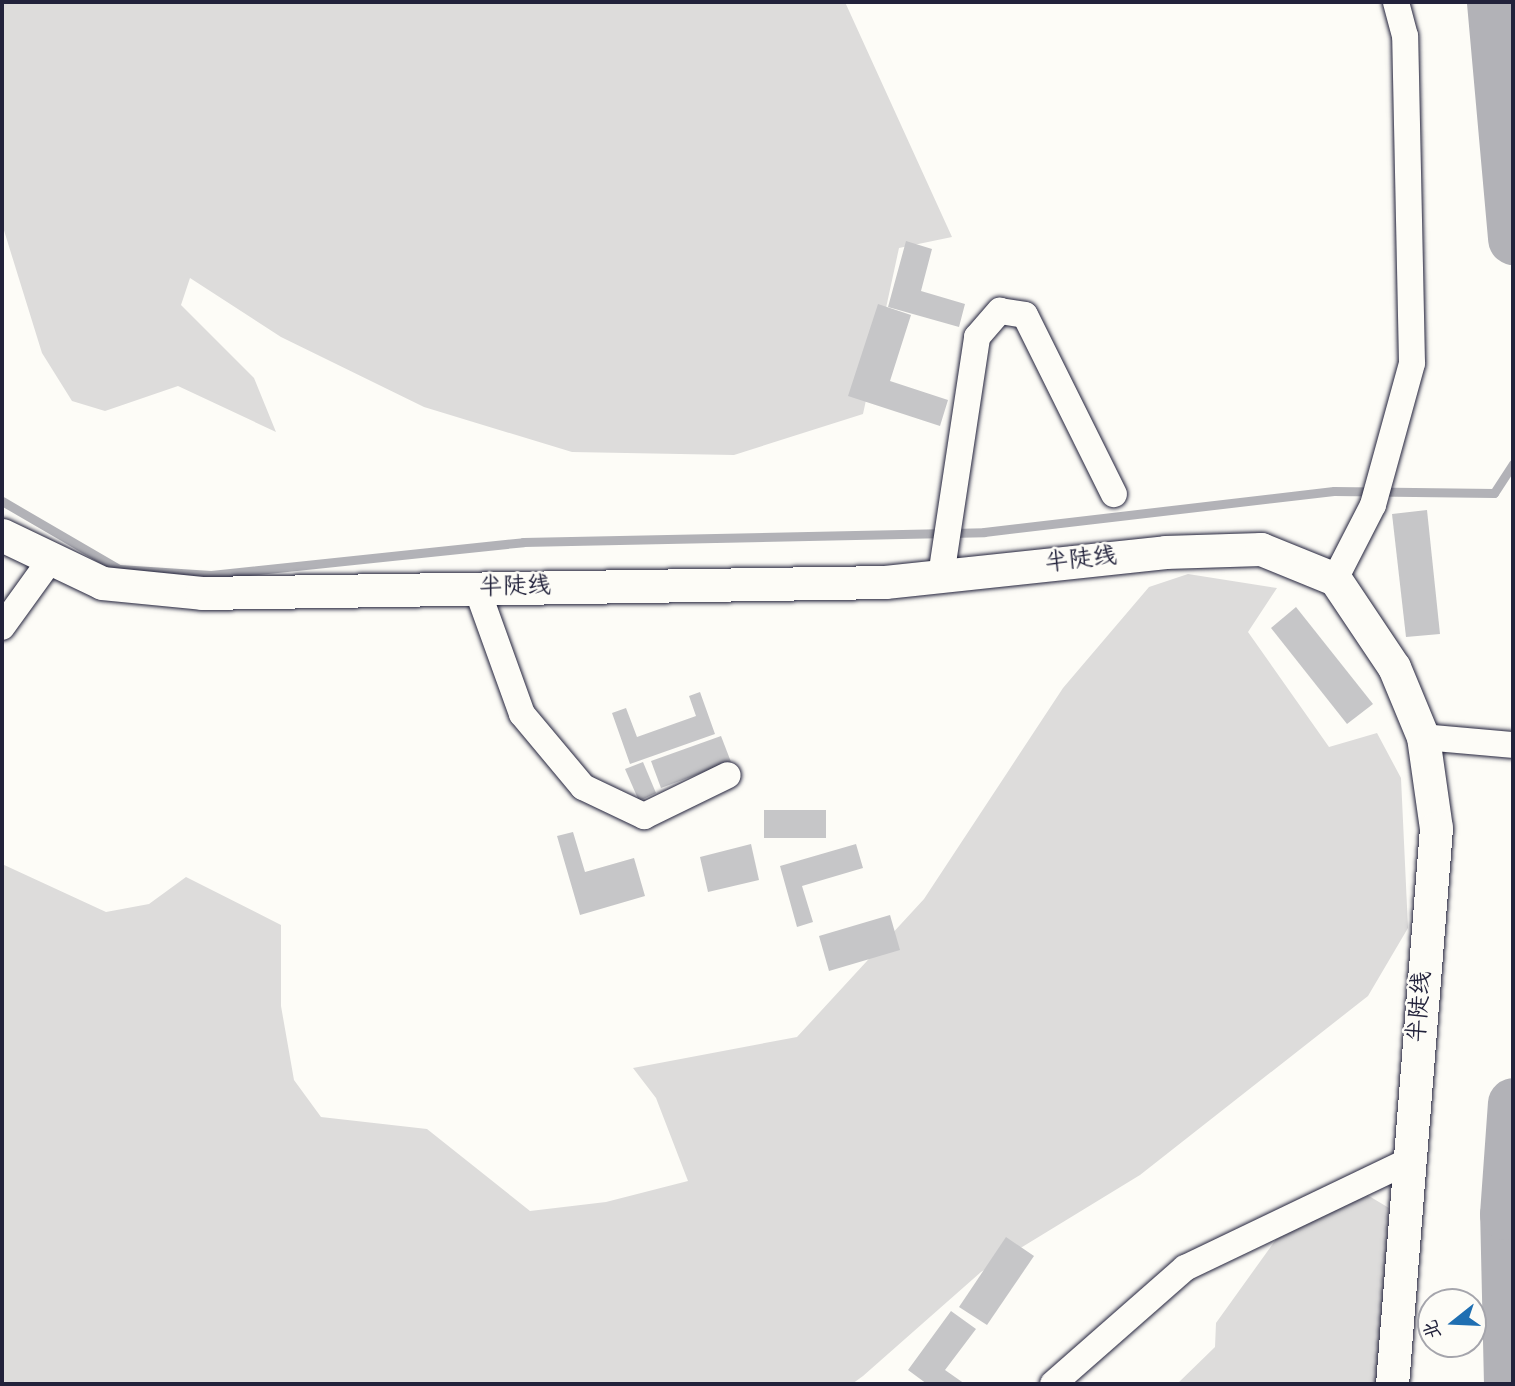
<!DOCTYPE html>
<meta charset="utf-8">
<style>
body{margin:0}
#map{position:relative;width:1515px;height:1386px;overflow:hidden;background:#fdfcf7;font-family:"Indie Flower","LXGW WenKai TC",sans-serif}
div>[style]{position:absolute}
.green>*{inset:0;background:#dddcdb}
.stream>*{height:9px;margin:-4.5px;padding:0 4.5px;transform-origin:4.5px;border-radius:4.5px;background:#b2b2b7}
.river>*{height:51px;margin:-25.5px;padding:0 25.5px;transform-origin:25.5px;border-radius:25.5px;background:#b2b2b7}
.building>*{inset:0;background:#c6c6c8}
.roads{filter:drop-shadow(0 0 2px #22223b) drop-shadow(0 0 2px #22223b)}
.minor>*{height:26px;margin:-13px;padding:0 13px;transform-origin:13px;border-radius:13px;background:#fdfcf7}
.tertiary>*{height:33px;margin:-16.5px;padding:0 16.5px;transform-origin:16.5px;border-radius:16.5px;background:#fdfcf7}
span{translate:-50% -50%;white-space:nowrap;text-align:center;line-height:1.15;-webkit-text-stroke:5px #fdfcf7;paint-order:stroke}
.street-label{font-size:24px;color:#22223b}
.frame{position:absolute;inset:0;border:4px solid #22223b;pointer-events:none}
.north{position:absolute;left:1417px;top:1288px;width:70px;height:70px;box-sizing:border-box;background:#fdfcf7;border:2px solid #a5a5ac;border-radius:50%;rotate:252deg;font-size:19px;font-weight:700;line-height:28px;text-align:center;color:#22223b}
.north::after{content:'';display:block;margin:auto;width:24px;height:32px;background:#1f6fb2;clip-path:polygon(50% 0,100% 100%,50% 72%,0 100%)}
</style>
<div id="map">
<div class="green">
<i style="clip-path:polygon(2px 2px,845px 2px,952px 237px,899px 248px,863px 414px,734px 455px,572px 452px,424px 407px,281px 337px,190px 278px,181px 305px,254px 378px,276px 432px,178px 386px,105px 411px,72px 401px,42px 353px,2px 224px)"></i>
<i style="clip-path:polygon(1188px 574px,1277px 588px,1248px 632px,1329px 747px,1377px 733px,1401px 778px,1408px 928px,1368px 996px,1140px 1175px,981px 1272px,863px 1376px,852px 1384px,2px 1384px,2px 864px,106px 912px,149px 904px,186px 877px,281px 925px,281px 1006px,294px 1080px,321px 1117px,427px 1129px,530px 1211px,606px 1202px,688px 1181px,656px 1098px,633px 1068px,797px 1037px,924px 899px,1063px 688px,1149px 587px)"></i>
<i style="clip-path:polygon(1354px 1187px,1389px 1208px,1380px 1384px,1177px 1384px,1215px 1347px,1216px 1323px,1277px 1238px)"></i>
</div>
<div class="stream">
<i style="left:1494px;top:23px;width:22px;rotate:32deg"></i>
<i style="left:2px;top:501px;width:135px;rotate:30.2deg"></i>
<i style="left:119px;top:569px;width:92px;rotate:3.7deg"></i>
<i style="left:211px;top:575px;width:314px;rotate:-6deg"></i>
<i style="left:523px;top:542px;width:461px;rotate:-1.2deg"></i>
<i style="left:984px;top:532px;width:352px;rotate:-6.7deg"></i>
<i style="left:1334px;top:491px;width:160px;rotate:0.7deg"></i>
<i style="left:1494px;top:493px;width:35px;rotate:-57deg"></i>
</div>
<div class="river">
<i style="left:1492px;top:2px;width:238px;rotate:84.9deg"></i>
<i style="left:1509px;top:1384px;width:170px;rotate:-91.3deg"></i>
<i style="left:1505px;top:1214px;width:111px;rotate:-85.9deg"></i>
</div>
<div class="building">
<i style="clip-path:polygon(906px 241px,932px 249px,921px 291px,965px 304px,959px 327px,888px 307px)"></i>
<i style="clip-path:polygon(878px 304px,911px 315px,890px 381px,948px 400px,940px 426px,848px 396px)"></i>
<i style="clip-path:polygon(1427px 510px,1440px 634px,1406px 637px,1392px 514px)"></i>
<i style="clip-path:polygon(1296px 607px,1373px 704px,1347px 724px,1271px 628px)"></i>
<i style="clip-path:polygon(700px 692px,715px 734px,630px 764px,612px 713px,626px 708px,637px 737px,696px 716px,689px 696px)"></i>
<i style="clip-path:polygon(721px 736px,731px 762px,661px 788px,651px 761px)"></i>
<i style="clip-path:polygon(643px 762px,656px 793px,639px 801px,625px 769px)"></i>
<i style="clip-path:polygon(764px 810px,826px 810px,826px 838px,764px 838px)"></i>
<i style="clip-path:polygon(573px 832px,585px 872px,634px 858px,645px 896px,580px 915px,557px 836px)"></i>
<i style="clip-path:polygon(751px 844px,759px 880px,708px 892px,700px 857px)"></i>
<i style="clip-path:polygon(856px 844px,863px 868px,802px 886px,813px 922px,797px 927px,780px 866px)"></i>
<i style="clip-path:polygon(890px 915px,900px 950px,829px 971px,819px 936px)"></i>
<i style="clip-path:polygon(1006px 1237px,1034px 1256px,987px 1325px,959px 1307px)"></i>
<i style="clip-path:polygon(951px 1311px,976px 1329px,945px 1370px,965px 1384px,927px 1384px,908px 1370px)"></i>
</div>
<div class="roads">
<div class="minor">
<i style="left:941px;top:576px;width:242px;rotate:-81.4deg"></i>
<i style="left:977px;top:337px;width:35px;rotate:-49deg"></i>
<i style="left:1000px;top:311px;width:25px;rotate:9deg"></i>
<i style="left:1025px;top:315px;width:200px;rotate:63.6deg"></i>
<i style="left:1335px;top:579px;width:83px;rotate:-62.8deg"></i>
<i style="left:1373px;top:505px;width:147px;rotate:-74.6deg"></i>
<i style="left:1412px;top:363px;width:327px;rotate:-91.2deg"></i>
<i style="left:1405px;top:36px;width:35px;rotate:-105deg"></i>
<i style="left:477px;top:589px;width:133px;rotate:70.2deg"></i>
<i style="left:522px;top:714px;width:95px;rotate:50.1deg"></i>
<i style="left:583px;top:787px;width:68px;rotate:25.4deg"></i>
<i style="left:644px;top:816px;width:93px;rotate:-26deg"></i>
<i style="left:2px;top:627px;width:84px;rotate:-54.2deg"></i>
<i style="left:1423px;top:737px;width:90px;rotate:5.1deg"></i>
<i style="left:1053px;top:1384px;width:176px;rotate:-41.3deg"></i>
<i style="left:1185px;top:1268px;width:247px;rotate:-25.6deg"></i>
</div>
<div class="tertiary">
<i style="left:2px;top:535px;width:111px;rotate:25.6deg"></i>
<i style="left:102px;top:583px;width:100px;rotate:5.7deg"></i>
<i style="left:202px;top:593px;width:683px;rotate:-0.92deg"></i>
<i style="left:885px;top:582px;width:282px;rotate:-6.1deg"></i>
<i style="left:1165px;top:552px;width:96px;rotate:-1.8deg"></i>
<i style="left:1261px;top:549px;width:80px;rotate:22.1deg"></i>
<i style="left:1335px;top:579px;width:106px;rotate:56.2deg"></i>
<i style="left:1394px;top:667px;width:76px;rotate:67.5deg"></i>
<i style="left:1423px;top:737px;width:92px;rotate:81.9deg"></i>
<i style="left:1436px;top:828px;width:558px;rotate:94.52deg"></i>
</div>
</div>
<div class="street-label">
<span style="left:1081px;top:561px;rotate:-6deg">半陡线</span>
<span style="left:515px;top:588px;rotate:-1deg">半陡线</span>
<span style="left:1421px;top:1007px;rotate:-85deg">半陡线</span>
</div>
<div class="frame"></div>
<div class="north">北</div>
</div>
